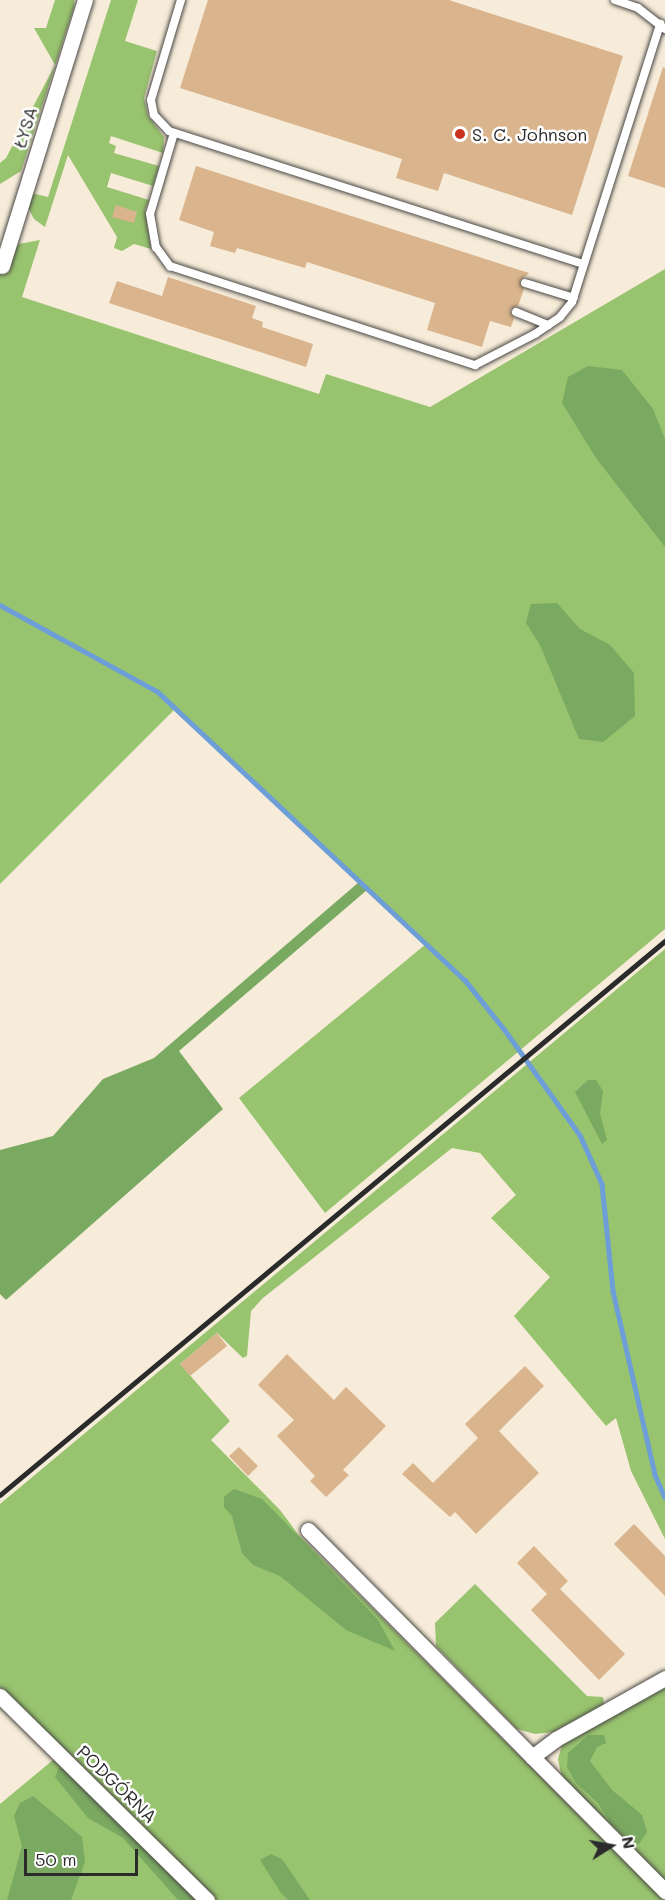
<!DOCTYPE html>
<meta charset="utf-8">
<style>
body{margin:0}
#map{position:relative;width:665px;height:1900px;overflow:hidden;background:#f7ecd9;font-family:Mali,sans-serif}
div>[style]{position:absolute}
.green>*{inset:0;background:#98c36f}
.forest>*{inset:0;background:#7aa962}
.stream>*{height:4.5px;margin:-2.25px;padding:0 2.25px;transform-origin:2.25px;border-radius:2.25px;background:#6d9ed7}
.building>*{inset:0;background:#d9b48c}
.roads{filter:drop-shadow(0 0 2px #4a4845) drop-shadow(0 0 2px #4a4845)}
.service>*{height:8px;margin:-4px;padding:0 4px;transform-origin:4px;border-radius:4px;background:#fff}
.minor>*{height:15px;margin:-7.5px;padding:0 7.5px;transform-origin:7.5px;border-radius:7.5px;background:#fff}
.rail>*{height:4.5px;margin:-2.25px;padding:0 2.25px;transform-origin:2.25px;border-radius:2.25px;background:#2b2b2b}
.dots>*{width:16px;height:16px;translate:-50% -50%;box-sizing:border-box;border:3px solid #fff;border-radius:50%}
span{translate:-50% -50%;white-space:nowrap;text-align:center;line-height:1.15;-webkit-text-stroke:5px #fff;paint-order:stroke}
.street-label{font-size:18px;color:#2b2b2b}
.poi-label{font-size:18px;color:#2b2b2b}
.left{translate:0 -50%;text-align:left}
.north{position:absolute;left:581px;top:1816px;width:60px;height:60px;-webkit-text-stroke:4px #fff;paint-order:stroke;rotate:79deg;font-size:16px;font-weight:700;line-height:24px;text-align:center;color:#2b2b2b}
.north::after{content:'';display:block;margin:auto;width:21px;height:27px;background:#2b2b2b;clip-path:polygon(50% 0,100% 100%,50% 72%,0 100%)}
.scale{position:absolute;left:24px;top:1849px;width:114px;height:27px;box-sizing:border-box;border:3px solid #2b2b2b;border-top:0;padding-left:8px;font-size:18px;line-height:21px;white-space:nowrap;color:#2b2b2b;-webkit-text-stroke:4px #fff;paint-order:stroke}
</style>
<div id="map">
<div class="green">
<i style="clip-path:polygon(55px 0,74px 0,74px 7px,21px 171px,0 184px,0 163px,6px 158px,55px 65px,34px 28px,46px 28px)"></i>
<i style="clip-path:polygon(111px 0,138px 0,125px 41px,157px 51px,144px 98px,148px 116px,164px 137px,163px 153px,111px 136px,109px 143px,116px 146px,114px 153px,159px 166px,153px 186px,111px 173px,107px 187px,149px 200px,145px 210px,151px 249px,134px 244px,122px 251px,114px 248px,117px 237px,68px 155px,45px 227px,34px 219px,29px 209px,31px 193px,48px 197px)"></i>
<i style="clip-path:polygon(40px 240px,22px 297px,319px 394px,326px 374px,430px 407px,665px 269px,665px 929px,325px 1213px,239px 1098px,426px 944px,174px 710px,0 884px,0 268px,19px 244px)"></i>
<i style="clip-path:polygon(665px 949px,665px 1539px,631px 1471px,616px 1418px,606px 1426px,514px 1316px,550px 1277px,491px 1218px,516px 1195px,480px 1153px,452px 1148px,263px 1298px,251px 1311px,247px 1356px,243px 1358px,217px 1333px,180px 1364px,230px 1421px,211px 1440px,280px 1510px,298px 1534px,664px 1900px,0 1900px,0 1804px,59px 1755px,0 1693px,0 1504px)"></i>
<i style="clip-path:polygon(475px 1584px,587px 1696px,603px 1697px,604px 1705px,553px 1732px,535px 1734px,517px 1729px,436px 1646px,435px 1623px)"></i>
<i style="clip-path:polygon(665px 1681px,665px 1880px,562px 1779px,558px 1759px,562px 1745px,571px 1738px)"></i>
</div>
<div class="forest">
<i style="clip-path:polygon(588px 366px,622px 370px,653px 409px,665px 439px,665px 547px,596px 458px,562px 403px,568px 377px)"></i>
<i style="clip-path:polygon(557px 603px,580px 629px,610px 645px,634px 673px,635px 716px,603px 742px,579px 739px,540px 645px,526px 623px,531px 604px)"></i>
<i style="clip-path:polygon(359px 882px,367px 890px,179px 1051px,223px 1109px,6px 1300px,0 1294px,0 1150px,53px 1136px,103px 1079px,154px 1058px)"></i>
<i style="clip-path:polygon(588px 1080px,596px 1080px,603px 1091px,600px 1114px,607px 1140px,602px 1144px,575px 1092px)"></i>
<i style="clip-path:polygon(234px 1489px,262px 1499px,279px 1516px,378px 1620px,395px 1651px,346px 1630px,280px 1576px,253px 1565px,242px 1553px,232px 1516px,224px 1507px,224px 1497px)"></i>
<i style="clip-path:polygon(588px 1735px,604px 1735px,606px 1743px,597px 1747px,590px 1761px,612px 1790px,642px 1815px,647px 1832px,639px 1844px,627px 1839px,610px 1822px,598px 1803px,576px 1783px,567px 1767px,568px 1753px)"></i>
<i style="clip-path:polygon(59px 1767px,64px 1769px,197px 1900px,178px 1900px,123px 1838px,88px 1818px,55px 1777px)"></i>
<i style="clip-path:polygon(33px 1796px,82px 1837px,85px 1862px,71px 1900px,7px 1900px,22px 1846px,14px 1816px,20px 1803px)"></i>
<i style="clip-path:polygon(271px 1854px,282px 1859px,310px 1900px,288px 1900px,281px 1893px,260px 1860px)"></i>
</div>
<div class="stream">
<i style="left:0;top:605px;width:180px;rotate:28.8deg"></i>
<i style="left:158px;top:692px;width:421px;rotate:43.2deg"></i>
<i style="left:465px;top:980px;width:63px;rotate:51.5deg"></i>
<i style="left:504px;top:1029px;width:130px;rotate:54.4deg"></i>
<i style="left:580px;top:1135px;width:54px;rotate:65.8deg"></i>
<i style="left:602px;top:1184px;width:108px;rotate:84.1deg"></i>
<i style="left:613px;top:1291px;width:189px;rotate:77.1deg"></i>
<i style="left:655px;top:1475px;width:24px;rotate:66deg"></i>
</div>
<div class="building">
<i style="clip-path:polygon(208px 0,449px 0,623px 56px,572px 215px,444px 173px,438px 191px,396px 178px,402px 159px,180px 88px)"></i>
<i style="clip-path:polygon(663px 67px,665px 68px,665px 188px,628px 176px)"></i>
<i style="clip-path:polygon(196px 166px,529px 273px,520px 281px,524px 289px,518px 306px,510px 310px,514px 318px,511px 327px,490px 321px,482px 347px,427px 330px,435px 303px,307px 262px,305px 268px,237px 248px,235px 253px,210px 246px,214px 232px,179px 220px)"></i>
<i style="clip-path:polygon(116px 205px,137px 212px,134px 223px,112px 217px)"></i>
<i style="clip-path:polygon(168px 277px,256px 306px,252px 318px,263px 322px,262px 327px,313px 344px,306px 367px,109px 303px,117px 281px,162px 296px)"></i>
<i style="clip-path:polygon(217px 1333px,227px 1346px,190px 1376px,180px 1364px)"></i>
<i style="clip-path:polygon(287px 1354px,334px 1400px,346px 1387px,386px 1426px,343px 1470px,349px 1475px,326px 1497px,310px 1481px,315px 1476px,277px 1436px,294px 1420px,258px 1385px)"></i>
<i style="clip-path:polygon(525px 1366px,544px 1386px,499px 1431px,539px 1473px,476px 1534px,455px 1512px,450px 1517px,402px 1474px,413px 1463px,433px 1483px,478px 1438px,465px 1424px)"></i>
<i style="clip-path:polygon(239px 1447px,258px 1466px,248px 1476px,229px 1456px)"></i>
<i style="clip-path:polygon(634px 1524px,665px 1556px,665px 1596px,614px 1544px)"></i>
<i style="clip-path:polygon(534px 1546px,568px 1581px,560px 1589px,625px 1654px,599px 1680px,531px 1610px,547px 1594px,517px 1563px)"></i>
</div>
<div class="roads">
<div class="service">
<i style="left:181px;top:0;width:104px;rotate:106.7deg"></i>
<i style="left:151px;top:100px;width:15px;rotate:79deg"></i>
<i style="left:154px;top:115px;width:22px;rotate:47deg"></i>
<i style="left:169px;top:131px;width:435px;rotate:17.8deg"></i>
<i style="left:615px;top:0;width:24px;rotate:19deg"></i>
<i style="left:638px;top:8px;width:34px;rotate:38deg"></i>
<i style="left:174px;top:133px;width:84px;rotate:106.5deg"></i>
<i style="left:150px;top:214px;width:34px;rotate:80deg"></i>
<i style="left:156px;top:247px;width:24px;rotate:54deg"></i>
<i style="left:170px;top:266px;width:321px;rotate:18deg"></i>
<i style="left:475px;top:365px;width:68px;rotate:-27.3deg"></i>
<i style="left:535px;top:334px;width:30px;rotate:-34deg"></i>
<i style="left:560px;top:317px;width:19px;rotate:-51deg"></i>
<i style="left:572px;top:302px;width:292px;rotate:-72.4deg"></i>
<i style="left:525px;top:283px;width:51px;rotate:17deg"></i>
<i style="left:516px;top:312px;width:35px;rotate:22deg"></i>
</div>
<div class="minor">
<i style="left:2px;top:266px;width:279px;rotate:-72.7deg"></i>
<i style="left:308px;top:1530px;width:508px;rotate:45.32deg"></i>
<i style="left:0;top:1696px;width:291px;rotate:44.6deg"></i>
<i style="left:532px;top:1757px;width:30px;rotate:-37deg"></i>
<i style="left:556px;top:1739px;width:125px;rotate:-29.2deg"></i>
</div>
</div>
<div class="rail">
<i style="left:0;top:1495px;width:866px;rotate:-39.8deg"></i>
</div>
<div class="dots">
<i style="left:460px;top:134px;background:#c8321e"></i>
</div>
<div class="street-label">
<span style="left:25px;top:127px;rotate:-73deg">ŁYSA</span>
<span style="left:117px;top:1784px;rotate:44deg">PODGÓRNA</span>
</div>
<div class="poi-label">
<span class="left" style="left:472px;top:134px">S. C. Johnson</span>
</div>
<div class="north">N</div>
<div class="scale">50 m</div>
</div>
